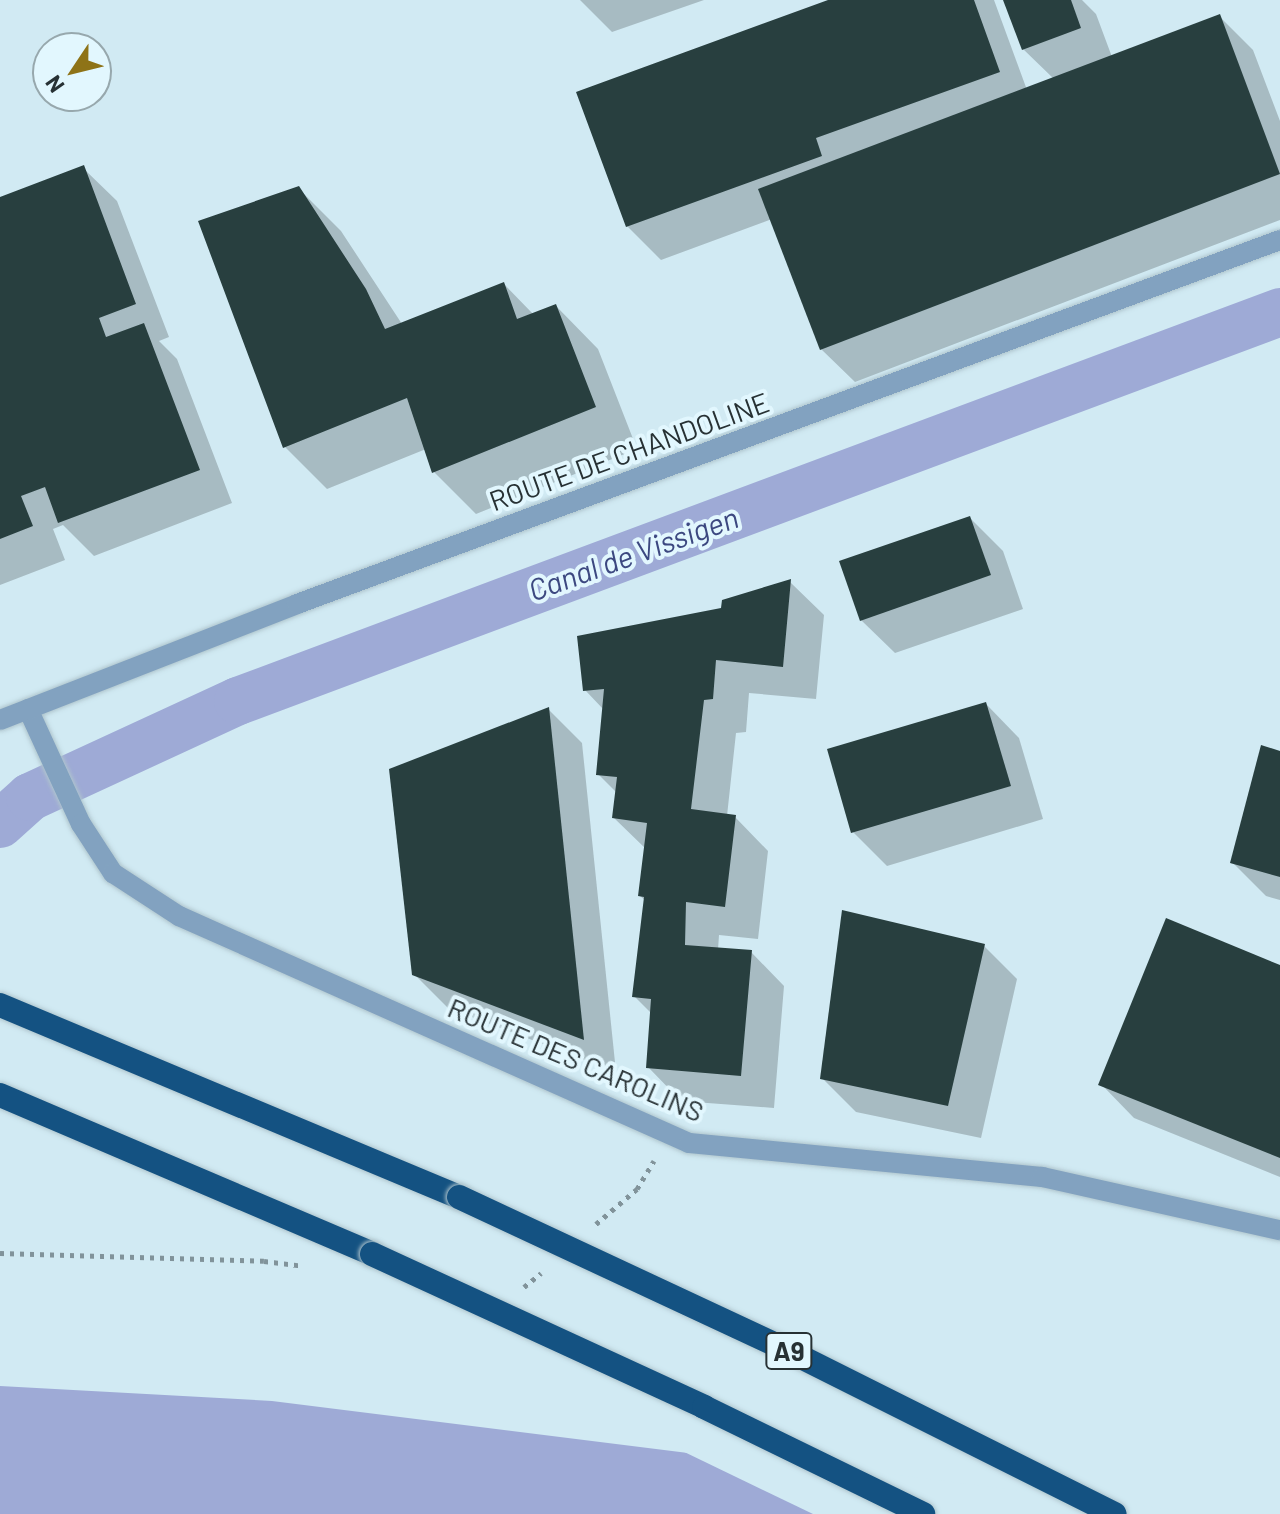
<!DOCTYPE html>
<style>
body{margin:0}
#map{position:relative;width:1280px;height:1514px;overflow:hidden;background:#d1eaf3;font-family:Barlow,sans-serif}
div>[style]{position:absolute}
.water>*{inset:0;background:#9eaad6}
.pier>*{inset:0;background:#d1eaf3}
.shadow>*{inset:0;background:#0003}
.canal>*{height:48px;margin:-24px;padding:0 24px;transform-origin:24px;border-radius:24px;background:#9eaad6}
.building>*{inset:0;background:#283f3f}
.path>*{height:5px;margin-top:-2.5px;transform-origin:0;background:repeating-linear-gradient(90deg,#81939a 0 4px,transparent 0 10px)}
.roads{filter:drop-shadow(0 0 2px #afc5cd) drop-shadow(0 0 2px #afc5cd)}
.minor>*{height:20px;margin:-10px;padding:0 10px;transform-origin:10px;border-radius:10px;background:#82a2c0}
.highway>*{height:24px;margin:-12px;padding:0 12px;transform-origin:12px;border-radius:12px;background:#145282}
.bridges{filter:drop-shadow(0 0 2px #afc5cd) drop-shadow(0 0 2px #afc5cd)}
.highway-bridge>*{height:24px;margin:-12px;padding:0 12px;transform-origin:12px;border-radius:12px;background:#145282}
span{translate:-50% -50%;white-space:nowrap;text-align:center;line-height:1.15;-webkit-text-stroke:8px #e2f7fe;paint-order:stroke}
.shield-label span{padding:2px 6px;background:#e2f7fe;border:2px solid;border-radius:6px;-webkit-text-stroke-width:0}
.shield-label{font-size:26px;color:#273134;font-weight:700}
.street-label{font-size:28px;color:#273134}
.water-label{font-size:30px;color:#3c4880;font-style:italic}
.north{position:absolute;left:32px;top:32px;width:80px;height:80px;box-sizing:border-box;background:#e2f7fe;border:2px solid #97a8ad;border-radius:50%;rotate:235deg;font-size:22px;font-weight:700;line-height:32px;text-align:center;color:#273134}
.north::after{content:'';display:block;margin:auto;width:28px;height:36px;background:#8e7317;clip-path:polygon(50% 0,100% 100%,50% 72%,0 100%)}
</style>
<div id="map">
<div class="water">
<i style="clip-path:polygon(0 1386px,272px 1401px,1175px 1514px,0 1514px)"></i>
</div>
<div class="pier">
<i style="clip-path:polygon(674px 1447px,1176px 1510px,1179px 1514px,813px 1514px)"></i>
</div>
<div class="shadow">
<i style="clip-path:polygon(580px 0,704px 0,612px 32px)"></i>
<i style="clip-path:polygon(834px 0,994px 0,1027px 90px,1054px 79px,1023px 49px,1008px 0,1082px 0,1096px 14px,1112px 57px,1219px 16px,1253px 50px,1280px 121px,1280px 220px,855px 382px,821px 349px,772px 219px,661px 260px,627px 226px)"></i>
<i style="clip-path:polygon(83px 168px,117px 201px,169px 337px,159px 341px,177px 359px,232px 503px,94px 556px,63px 525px,53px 529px,65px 560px,0 585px,0 199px)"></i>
<i style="clip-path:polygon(298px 188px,341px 231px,402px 324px,504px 284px,534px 315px,556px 306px,598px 349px,637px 449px,476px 514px,434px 472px,426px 449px,327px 489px,285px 447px)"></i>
<i style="clip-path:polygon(970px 518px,1003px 551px,1023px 609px,895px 653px,861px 620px)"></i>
<i style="clip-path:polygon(790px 582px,824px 615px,816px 699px,749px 693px,746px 732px,736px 733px,727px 816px,735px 817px,768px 851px,758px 939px,719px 935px,718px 950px,751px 952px,784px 986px,774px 1108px,681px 1101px,648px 1067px,652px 1014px,634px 996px,646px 901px,640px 896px,646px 849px,614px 818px,617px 793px,598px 774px,604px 710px,585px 690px,723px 609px)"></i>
<i style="clip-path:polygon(986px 704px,1019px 738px,1043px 819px,887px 866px,853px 832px)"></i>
<i style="clip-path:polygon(549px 710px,582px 743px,616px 1072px,448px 1008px,414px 974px)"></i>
<i style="clip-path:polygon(1280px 753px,1280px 900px,1266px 896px,1232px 862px)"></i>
<i style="clip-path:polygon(984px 946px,1017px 979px,981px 1138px,856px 1112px,823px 1079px)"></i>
<i style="clip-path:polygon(1280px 966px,1280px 1177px,1134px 1118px,1101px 1084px)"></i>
</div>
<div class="canal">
<i style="left:0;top:824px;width:40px;rotate:-42deg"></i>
<i style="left:30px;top:797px;width:229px;rotate:-24.8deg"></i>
<i style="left:238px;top:701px;width:1112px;rotate:-20.47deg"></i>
</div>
<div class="building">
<i style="clip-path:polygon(828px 0,974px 0,1000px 72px,816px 138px,822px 156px,626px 227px,576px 92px)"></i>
<i style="clip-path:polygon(1003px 0,1071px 0,1081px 28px,1022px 50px)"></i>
<i style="clip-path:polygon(1220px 14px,1280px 174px,820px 350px,758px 189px)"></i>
<i style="clip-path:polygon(84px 165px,136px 304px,99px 318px,106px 337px,144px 323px,200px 470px,58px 523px,45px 487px,21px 496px,33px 526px,0 539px,0 197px)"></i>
<i style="clip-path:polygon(299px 186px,366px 289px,385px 329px,504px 282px,517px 319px,556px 304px,596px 407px,432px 473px,407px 398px,283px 448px,198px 221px)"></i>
<i style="clip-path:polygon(970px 516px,991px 575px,860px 621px,839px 561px)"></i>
<i style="clip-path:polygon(791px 579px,783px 667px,716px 660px,713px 699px,704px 700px,691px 809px,736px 815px,725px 907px,686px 902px,685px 945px,752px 950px,741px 1076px,646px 1068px,651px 999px,632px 997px,644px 897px,638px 896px,647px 823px,612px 818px,617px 777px,596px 775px,604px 689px,583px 691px,577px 636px,721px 608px,722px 600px)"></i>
<i style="clip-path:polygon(986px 702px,1011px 786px,851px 833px,827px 749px)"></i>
<i style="clip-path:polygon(549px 707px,584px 1040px,412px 975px,389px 769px)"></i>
<i style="clip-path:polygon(1261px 745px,1280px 751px,1280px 877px,1230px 863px)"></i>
<i style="clip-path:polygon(842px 910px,985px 944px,948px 1106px,820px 1079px)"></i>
<i style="clip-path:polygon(1166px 918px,1280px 965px,1280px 1158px,1098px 1085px)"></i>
</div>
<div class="path">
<i style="left:596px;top:1224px;width:54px;rotate:-40.5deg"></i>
<i style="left:637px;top:1189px;width:33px;rotate:-59deg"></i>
<i style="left:0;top:1253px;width:264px;rotate:1.7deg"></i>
<i style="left:264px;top:1261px;width:38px;rotate:7deg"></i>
<i style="left:524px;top:1287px;width:22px;rotate:-39deg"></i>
</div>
<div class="roads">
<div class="minor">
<i style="left:28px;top:709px;width:127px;rotate:65.3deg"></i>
<i style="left:81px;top:824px;width:59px;rotate:56.9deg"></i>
<i style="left:113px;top:873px;width:79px;rotate:33.1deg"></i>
<i style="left:179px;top:916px;width:558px;rotate:23.99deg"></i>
<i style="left:689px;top:1143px;width:355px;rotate:5.5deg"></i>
<i style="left:1042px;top:1177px;width:244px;rotate:12.6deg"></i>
<i style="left:0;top:720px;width:319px;rotate:-21.3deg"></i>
<i style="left:297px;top:604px;width:1048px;rotate:-20.32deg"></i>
</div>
<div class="highway">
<i style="left:0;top:1005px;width:498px;rotate:22.7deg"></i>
<i style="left:0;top:1095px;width:405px;rotate:23.1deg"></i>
</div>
</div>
<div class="bridges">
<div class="highway-bridge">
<i style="left:459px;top:1197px;width:355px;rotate:25deg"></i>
<i style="left:781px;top:1347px;width:373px;rotate:26.6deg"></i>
<i style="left:372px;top:1254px;width:366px;rotate:24.7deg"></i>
<i style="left:704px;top:1407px;width:244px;rotate:26deg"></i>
</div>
</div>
<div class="shield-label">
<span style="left:789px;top:1351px">A9</span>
</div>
<div class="street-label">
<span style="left:629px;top:451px;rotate:-20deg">ROUTE DE CHANDOLINE</span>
<span style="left:576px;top:1059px;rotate:23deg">ROUTE DES CAROLINS</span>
</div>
<div class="water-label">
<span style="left:633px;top:553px;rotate:-20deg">Canal de Vissigen</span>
</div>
<div class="north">N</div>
</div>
